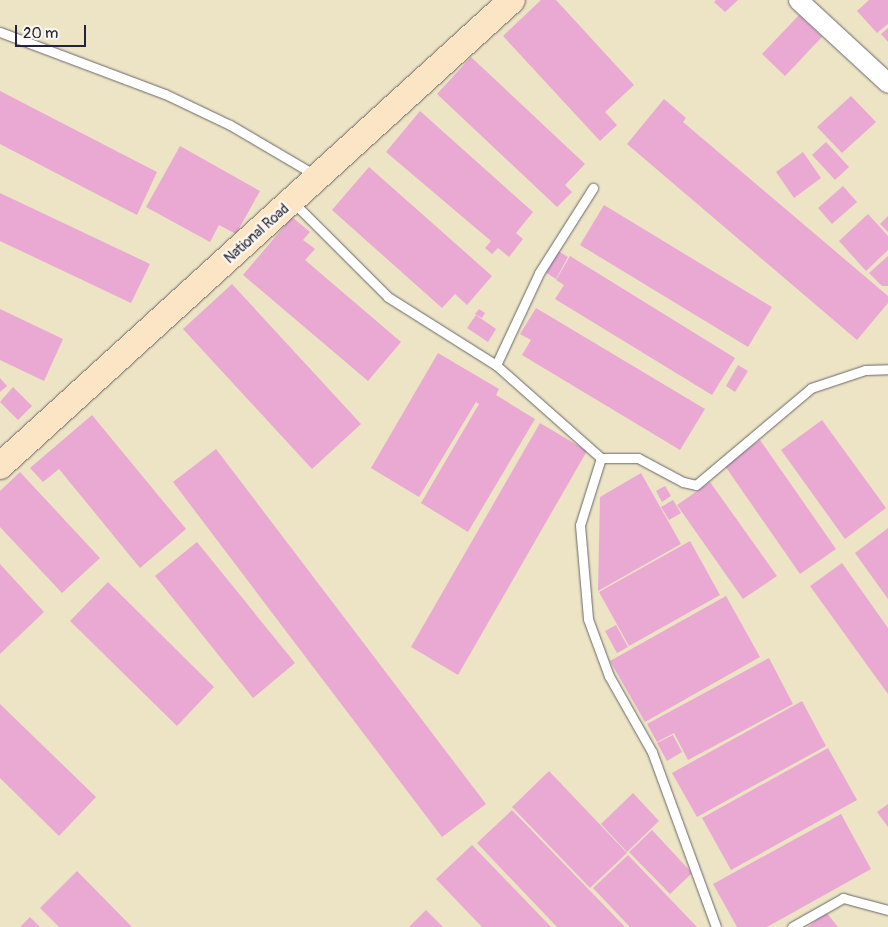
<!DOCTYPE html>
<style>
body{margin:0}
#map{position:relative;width:888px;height:927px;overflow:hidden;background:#ece4c4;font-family:Pangolin,sans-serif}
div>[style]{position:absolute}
.building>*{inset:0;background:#eaa9d2}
.roads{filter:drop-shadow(0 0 1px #69666b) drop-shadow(0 0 1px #69666b)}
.service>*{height:9px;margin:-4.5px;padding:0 4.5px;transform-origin:4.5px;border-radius:4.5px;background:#fff}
.minor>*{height:19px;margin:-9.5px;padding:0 9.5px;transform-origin:9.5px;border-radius:9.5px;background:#fff}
.secondary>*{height:26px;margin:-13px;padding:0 13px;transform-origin:13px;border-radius:13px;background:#fce5c4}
span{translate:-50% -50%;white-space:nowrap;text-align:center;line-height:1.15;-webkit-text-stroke:5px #fbf7ec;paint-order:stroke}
.street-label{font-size:14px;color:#22223b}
.scale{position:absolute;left:15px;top:25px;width:71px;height:22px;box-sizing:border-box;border:2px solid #22223b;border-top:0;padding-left:6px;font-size:15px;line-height:18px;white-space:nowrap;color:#22223b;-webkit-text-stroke:4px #fbf7ec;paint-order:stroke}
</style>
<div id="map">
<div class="building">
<i style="clip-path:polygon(541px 0,556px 0,634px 85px,605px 112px,617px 125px,600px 141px,503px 36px)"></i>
<i style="clip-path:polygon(716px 0,738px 0,725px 12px,714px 2px)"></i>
<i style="clip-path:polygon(869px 0,888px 0,888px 24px,877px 33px,857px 11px)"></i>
<i style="clip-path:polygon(799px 15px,822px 37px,785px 76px,762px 54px)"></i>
<i style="clip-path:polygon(888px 28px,888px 42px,881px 34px)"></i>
<i style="clip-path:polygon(471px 57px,585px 164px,565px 185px,572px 192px,557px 207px,437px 94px)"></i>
<i style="clip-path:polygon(0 91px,157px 172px,137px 215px,0 144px)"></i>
<i style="clip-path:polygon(851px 96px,876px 122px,842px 153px,817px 127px)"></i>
<i style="clip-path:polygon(664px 99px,686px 118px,683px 122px,888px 296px,888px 303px,857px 340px,627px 144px)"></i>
<i style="clip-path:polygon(420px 111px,533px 212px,516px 233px,523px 239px,509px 257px,498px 248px,492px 254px,485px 248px,491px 241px,386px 152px)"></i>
<i style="clip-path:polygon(826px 142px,849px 167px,835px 180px,812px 155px)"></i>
<i style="clip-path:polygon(180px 146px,260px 191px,236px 234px,219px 225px,210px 242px,146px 207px)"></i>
<i style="clip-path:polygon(803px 152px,821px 178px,794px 198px,776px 172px)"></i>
<i style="clip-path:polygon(369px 167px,492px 276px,467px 305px,455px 294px,442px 308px,332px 210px)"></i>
<i style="clip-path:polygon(843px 186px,857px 202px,832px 224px,818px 208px)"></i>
<i style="clip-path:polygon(0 193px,150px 264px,131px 303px,0 241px)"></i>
<i style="clip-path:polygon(604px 205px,772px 307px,748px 347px,580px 245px)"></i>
<i style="clip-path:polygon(868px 214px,888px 236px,888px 250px,866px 271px,839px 241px)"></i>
<i style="clip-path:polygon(888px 216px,888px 232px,880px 224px)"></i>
<i style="clip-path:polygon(292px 217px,310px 232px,303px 240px,315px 249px,305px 260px,401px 342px,368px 381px,243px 275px)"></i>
<i style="clip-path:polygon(558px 251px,568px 257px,556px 279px,545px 272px)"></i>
<i style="clip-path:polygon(570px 256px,735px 358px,712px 395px,555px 299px,564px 285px,556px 280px)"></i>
<i style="clip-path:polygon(888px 256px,888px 286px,882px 286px,869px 273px)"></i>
<i style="clip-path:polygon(232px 284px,361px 424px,312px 469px,183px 329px)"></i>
<i style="clip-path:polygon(536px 308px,705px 409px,680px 450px,522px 355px,531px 340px,520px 334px)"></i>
<i style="clip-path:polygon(0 309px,63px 339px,44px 381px,0 360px)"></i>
<i style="clip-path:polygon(479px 309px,485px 313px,482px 318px,475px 314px)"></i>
<i style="clip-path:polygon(476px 315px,496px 329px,488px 342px,467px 328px)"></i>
<i style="clip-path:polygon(438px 353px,499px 389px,496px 395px,535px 419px,468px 532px,421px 503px,479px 404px,476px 402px,419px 497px,371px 468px)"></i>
<i style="clip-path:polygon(738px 365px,748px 371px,735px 392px,726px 386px)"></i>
<i style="clip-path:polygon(0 378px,7px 386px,0 392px)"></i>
<i style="clip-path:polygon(13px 387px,32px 406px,18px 420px,0 402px)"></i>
<i style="clip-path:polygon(92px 415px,186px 529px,140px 568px,59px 469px,43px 482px,30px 468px)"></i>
<i style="clip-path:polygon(822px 420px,886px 508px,845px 539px,781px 450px)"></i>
<i style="clip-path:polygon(540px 423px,587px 451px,458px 675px,411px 647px)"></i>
<i style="clip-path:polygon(760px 440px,836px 549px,800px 574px,725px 466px)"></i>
<i style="clip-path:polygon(216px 449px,486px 804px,442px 837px,173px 482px)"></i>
<i style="clip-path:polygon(20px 472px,100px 558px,62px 593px,0 527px,0 491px)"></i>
<i style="clip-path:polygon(641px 473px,681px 544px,598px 591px,600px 497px)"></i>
<i style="clip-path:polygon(710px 482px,777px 576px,743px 599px,677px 505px)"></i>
<i style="clip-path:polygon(665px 486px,671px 496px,662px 502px,656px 491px)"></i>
<i style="clip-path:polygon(673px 500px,681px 513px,669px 520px,661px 507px)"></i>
<i style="clip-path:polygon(888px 528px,888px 599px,855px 553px)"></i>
<i style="clip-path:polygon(690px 541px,720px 595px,629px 646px,599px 592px)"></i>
<i style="clip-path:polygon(197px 542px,295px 663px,253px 698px,155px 576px)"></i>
<i style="clip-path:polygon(842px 563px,888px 628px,888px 694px,810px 586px)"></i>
<i style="clip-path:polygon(0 564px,44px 612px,0 654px)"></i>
<i style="clip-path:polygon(108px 582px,214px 687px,177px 726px,70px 621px)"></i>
<i style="clip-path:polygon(726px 596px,760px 657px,645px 722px,610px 661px)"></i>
<i style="clip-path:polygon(616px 625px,628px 647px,617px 653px,605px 631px)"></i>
<i style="clip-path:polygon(769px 658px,793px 704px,688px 760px,674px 733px,657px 742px,647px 724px)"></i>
<i style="clip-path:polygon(802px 701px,826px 746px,697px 817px,672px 773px)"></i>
<i style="clip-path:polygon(0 704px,96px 797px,59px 836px,0 778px)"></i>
<i style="clip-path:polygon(673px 735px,682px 752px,667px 761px,657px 743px)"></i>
<i style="clip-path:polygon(828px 748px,857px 800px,731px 870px,702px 818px)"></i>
<i style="clip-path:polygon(549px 771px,627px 853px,590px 888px,512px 807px)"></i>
<i style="clip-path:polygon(633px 793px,659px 821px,627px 852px,601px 824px)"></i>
<i style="clip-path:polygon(888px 804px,888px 827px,877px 812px)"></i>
<i style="clip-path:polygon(512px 810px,625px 927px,557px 927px,477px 843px)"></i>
<i style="clip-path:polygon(841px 814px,871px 869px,767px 927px,737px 927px,713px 884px)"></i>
<i style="clip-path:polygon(652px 830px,692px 873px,670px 894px,629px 852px)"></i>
<i style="clip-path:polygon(472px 845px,551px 927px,482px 927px,436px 879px)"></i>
<i style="clip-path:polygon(628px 855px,697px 927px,630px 927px,593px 888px)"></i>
<i style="clip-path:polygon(77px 871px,132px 927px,59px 927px,40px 908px)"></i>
<i style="clip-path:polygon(426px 910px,443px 927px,409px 927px)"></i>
<i style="clip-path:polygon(826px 912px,838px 927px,808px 927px)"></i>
<i style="clip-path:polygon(30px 917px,40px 927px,20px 927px)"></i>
</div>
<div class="roads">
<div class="service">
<i style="left:0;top:32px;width:176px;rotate:20.6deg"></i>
<i style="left:165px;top:94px;width:72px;rotate:25.5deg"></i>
<i style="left:230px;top:125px;width:101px;rotate:30.4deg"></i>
<i style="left:293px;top:202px;width:134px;rotate:45deg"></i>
<i style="left:388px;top:297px;width:128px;rotate:32.2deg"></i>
<i style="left:496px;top:365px;width:140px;rotate:41.5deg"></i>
<i style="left:601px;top:458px;width:37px"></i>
<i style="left:638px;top:458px;width:51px;rotate:28.1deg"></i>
<i style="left:683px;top:482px;width:13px;rotate:13deg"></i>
<i style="left:696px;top:485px;width:150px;rotate:-40.1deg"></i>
<i style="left:811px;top:388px;width:57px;rotate:-18.4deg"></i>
<i style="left:865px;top:370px;width:23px;rotate:-2deg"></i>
<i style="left:496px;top:365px;width:102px;rotate:-64.9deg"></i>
<i style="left:539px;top:273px;width:101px;rotate:-57.6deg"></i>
<i style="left:601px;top:458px;width:70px;rotate:107.4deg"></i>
<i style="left:580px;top:525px;width:94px;rotate:85.1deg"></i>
<i style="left:588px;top:619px;width:61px;rotate:69.8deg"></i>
<i style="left:609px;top:676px;width:87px;rotate:60.5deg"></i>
<i style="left:652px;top:752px;width:186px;rotate:69.9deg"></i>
<i style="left:792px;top:927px;width:59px;rotate:-29.6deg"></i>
<i style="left:843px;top:898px;width:47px;rotate:14.9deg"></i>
</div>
<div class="minor">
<i style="left:798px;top:0;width:122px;rotate:42.7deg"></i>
</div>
<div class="secondary">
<i style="left:0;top:466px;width:692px;rotate:-42.31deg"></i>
</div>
</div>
<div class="street-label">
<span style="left:257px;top:234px;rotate:-42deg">National Road</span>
</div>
<div class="scale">20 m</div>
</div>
